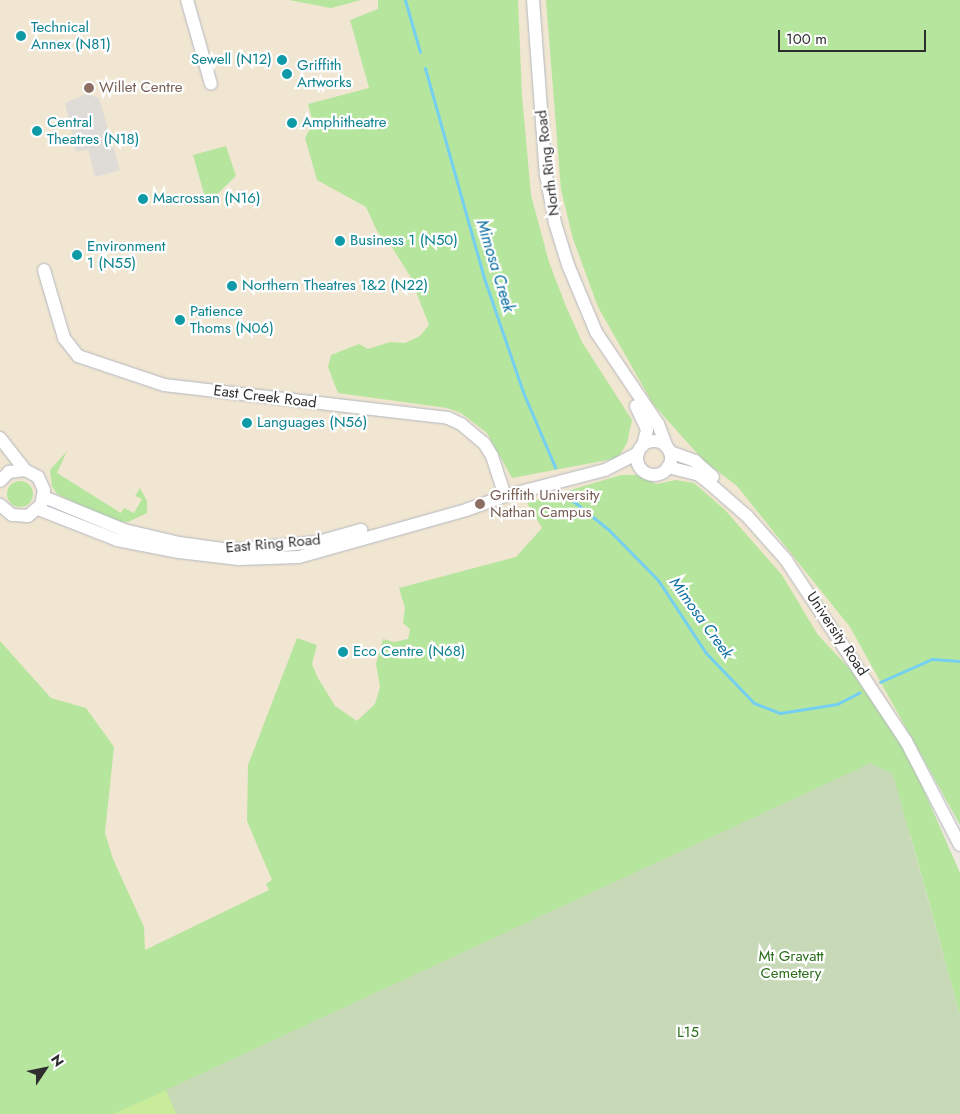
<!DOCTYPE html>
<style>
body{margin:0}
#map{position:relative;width:960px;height:1114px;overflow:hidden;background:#efe9e1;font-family:Jost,sans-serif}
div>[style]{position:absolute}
.education>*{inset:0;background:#f0e6d1}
.green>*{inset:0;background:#b6e59e}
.round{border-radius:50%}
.cemetery>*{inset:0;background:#c8d9b8}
.pitch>*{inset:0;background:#c9ec9a}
.plaza>*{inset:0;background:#dfdcd8}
.stream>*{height:3px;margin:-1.5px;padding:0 1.5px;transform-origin:1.5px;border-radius:1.5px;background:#75cff0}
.roads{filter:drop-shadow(0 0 1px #b4b7c1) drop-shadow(0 0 1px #b4b7c1)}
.minor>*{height:12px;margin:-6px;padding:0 6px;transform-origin:6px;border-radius:6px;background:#fff}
.minor>.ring{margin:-6px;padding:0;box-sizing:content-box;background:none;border:12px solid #fff;border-radius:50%}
.dots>*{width:14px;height:14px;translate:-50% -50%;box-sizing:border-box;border:2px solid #fff;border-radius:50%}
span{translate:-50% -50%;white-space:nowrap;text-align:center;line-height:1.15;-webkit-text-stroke:4.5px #fff;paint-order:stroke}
.culture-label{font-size:15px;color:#0d838f}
.left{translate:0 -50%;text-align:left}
.right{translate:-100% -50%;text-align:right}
.education-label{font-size:15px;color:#785e54}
.street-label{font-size:15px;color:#2e2e2e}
.park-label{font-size:15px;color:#2c6e1b}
.water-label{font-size:16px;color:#0d6fa3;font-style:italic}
.north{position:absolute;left:20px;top:1044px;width:50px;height:50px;-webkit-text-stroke:4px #fff;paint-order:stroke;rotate:56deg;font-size:14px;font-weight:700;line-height:20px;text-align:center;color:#2e2e2e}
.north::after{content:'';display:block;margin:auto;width:18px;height:22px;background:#2e2e2e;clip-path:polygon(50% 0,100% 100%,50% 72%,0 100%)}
.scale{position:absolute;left:778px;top:30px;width:148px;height:22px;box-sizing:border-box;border:2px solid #2e2e2e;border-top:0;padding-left:6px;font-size:15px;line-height:18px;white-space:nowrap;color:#2e2e2e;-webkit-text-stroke:4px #fff;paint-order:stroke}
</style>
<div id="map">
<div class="education">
<i style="clip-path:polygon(0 0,822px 0,960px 722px,871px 763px,0 1114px)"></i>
</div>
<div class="green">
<i style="clip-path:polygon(289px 0,361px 0,331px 8px)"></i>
<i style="clip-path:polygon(378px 0,518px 0,522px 96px,531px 195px,549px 262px,565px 304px,582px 342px,632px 420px,627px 443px,618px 458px,512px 478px,487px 433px,461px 413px,447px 408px,338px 393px,328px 367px,331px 355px,359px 344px,368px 349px,390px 342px,405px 343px,420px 336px,429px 325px,410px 276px,390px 244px,378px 233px,366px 207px,317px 180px,305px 138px,313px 123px,308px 104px,369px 88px,350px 20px,378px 9px)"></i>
<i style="clip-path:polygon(546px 0,960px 0,960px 825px,850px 627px,737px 486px,703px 460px,653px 404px,598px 307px,573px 239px,561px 190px)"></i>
<i style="clip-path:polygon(226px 146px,236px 176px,207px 204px,193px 155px)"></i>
<i style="clip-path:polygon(67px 451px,57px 473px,121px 513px,124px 508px,134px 513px,142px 499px,135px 496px,140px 488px,147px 501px,147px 513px,128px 522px,116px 522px,57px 494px,52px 486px,50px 470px)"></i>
<i style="clip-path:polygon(621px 475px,636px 475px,657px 484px,675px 480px,694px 483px,725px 510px,782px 575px,818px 635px,850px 669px,909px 756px,960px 873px,960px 1015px,910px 834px,182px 1114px,0 1114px,0 641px,51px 698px,86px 708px,114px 747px,105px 833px,113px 859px,144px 927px,145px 950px,269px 890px,266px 884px,272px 880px,247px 821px,248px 765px,297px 638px,317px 645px,312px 664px,318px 678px,335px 706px,357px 721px,375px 704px,380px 687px,376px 664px,383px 639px,394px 642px,408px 639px,410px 629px,403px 623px,405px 608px,399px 588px,516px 557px,542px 528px,527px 503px)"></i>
<i class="round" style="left:7px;top:481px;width:26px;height:26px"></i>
</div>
<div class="cemetery">
<i style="clip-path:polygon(871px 763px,893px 774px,960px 1015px,960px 1114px,176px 1114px,166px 1090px)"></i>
</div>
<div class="pitch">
<i style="clip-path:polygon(166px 1090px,176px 1114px,113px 1114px,156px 1095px)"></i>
</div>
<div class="plaza">
<i style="clip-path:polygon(86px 94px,99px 98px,120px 170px,95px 177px,88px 149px,76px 152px,65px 103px)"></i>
</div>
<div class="stream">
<i style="left:405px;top:0;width:54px;rotate:73.9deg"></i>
<i style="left:425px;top:68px;width:218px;rotate:74.3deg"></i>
<i style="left:484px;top:278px;width:120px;rotate:71.1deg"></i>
<i style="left:523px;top:392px;width:82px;rotate:66.9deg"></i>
<i style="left:567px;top:496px;width:54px;rotate:39deg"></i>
<i style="left:609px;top:530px;width:70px;rotate:45.6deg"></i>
<i style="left:658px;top:580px;width:87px;rotate:56.7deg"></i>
<i style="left:706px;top:653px;width:69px;rotate:46.2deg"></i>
<i style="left:754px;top:703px;width:28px;rotate:21deg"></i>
<i style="left:780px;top:713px;width:58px;rotate:-9deg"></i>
<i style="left:837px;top:704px;width:25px;rotate:-27deg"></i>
<i style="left:880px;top:682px;width:57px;rotate:-23.9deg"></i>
<i style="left:932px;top:659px;width:28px;rotate:4deg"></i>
</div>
<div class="roads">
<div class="minor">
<i style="left:187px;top:0;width:87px;rotate:74.1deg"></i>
<i style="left:533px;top:0;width:175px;rotate:85.8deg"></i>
<i style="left:546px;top:175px;width:49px;rotate:79.4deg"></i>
<i style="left:555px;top:223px;width:44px;rotate:72.8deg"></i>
<i style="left:568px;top:265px;width:73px;rotate:67.3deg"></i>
<i style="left:596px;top:332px;width:111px;rotate:56deg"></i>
<i style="left:658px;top:424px;width:25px;rotate:69deg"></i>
<i style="left:44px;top:270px;width:71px;rotate:73.6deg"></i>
<i style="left:64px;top:338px;width:23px;rotate:52deg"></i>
<i style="left:78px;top:356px;width:91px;rotate:18.6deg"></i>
<i style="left:164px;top:385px;width:286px;rotate:6.6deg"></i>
<i style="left:448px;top:418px;width:14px;rotate:25deg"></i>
<i style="left:461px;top:424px;width:30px;rotate:40deg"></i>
<i style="left:484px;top:443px;width:15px;rotate:58deg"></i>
<i style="left:492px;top:456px;width:42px;rotate:72deg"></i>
<i style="left:636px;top:406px;width:26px;rotate:65deg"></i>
<i style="left:647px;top:430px;width:16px;rotate:105deg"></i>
<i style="left:0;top:438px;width:41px;rotate:52deg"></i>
<i class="ring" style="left:637px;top:441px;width:22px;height:22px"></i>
<i style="left:670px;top:452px;width:27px;rotate:20deg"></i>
<i style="left:695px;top:461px;width:24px;rotate:42deg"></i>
<i style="left:668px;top:467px;width:32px;rotate:14deg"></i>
<i style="left:699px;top:475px;width:11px;rotate:38deg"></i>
<i style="left:708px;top:482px;width:52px;rotate:41.1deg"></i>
<i style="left:747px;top:516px;width:59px;rotate:48.4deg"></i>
<i style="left:786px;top:560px;width:217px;rotate:56.5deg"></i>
<i style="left:906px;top:741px;width:117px;rotate:62.6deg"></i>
<i style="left:0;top:481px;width:13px;rotate:-45deg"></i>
<i style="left:9px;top:472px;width:16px;rotate:-7deg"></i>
<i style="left:25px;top:470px;width:15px;rotate:28deg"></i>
<i style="left:38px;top:477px;width:14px;rotate:65deg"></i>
<i style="left:44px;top:490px;width:15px;rotate:101deg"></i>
<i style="left:41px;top:505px;width:17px;rotate:140deg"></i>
<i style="left:28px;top:516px;width:16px;rotate:-176deg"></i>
<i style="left:12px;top:515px;width:16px;rotate:-140deg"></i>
<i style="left:44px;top:497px;width:87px;rotate:22.4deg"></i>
<i style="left:124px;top:530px;width:57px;rotate:13.3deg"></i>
<i style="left:179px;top:543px;width:51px;rotate:7.8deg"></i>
<i style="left:230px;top:550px;width:88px;rotate:-5.2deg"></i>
<i style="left:318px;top:542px;width:45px;rotate:-15.6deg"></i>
<i style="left:38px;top:509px;width:85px;rotate:21.4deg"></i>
<i style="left:117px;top:540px;width:63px;rotate:11deg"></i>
<i style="left:179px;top:552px;width:60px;rotate:6.7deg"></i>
<i style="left:239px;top:559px;width:60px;rotate:-1.9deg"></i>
<i style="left:299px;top:557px;width:173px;rotate:-15.7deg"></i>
<i style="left:466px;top:510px;width:41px;rotate:-19.7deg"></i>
<i style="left:505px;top:496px;width:103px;rotate:-14.6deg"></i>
<i style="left:605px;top:470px;width:37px;rotate:-27deg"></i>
</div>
</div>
<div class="dots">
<i style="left:21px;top:36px;background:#0f9aa8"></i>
<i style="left:282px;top:60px;background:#0f9aa8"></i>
<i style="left:287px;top:74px;background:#0f9aa8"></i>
<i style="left:89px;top:88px;background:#8d6e63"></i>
<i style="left:292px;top:123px;background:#0f9aa8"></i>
<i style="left:37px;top:131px;background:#0f9aa8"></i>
<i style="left:143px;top:199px;background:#0f9aa8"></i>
<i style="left:340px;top:241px;background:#0f9aa8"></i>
<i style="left:77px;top:255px;background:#0f9aa8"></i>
<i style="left:232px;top:286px;background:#0f9aa8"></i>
<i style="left:180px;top:320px;background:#0f9aa8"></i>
<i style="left:247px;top:423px;background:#0f9aa8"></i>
<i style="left:480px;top:504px;background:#8d6e63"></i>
<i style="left:343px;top:652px;background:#0f9aa8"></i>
</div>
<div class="culture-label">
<span class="left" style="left:31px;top:36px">Technical<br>Annex (N81)</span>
<span class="right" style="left:272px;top:60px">Sewell (N12)</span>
<span class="left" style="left:297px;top:74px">Griffith<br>Artworks</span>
<span class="left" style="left:47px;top:131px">Central<br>Theatres (N18)</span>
<span class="left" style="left:302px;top:123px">Amphitheatre</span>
<span class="left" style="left:153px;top:199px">Macrossan (N16)</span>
<span class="left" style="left:350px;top:241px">Business 1 (N50)</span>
<span class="left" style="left:87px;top:255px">Environment<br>1 (N55)</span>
<span class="left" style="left:242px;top:286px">Northern Theatres 1&amp;2 (N22)</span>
<span class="left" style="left:190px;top:320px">Patience<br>Thoms (N06)</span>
<span class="left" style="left:257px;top:423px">Languages (N56)</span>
<span class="left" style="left:353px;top:652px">Eco Centre (N68)</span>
</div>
<div class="education-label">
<span class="left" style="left:99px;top:88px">Willet Centre</span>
<span class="left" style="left:490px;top:504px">Griffith University<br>Nathan Campus</span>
</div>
<div class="street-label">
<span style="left:548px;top:163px;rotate:-97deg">North Ring Road</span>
<span style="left:265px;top:397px;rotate:7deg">East Creek Road</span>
<span style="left:273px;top:544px;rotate:-5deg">East Ring Road</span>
<span style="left:837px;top:634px;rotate:56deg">University Road</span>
</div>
<div class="park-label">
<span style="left:791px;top:965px">Mt Gravatt<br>Cemetery</span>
<span style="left:688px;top:1033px">L15</span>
</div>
<div class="water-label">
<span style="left:495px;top:266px;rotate:73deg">Mimosa Creek</span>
<span style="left:701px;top:618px;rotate:54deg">Mimosa Creek</span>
</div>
<div class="north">N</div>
<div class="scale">100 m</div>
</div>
